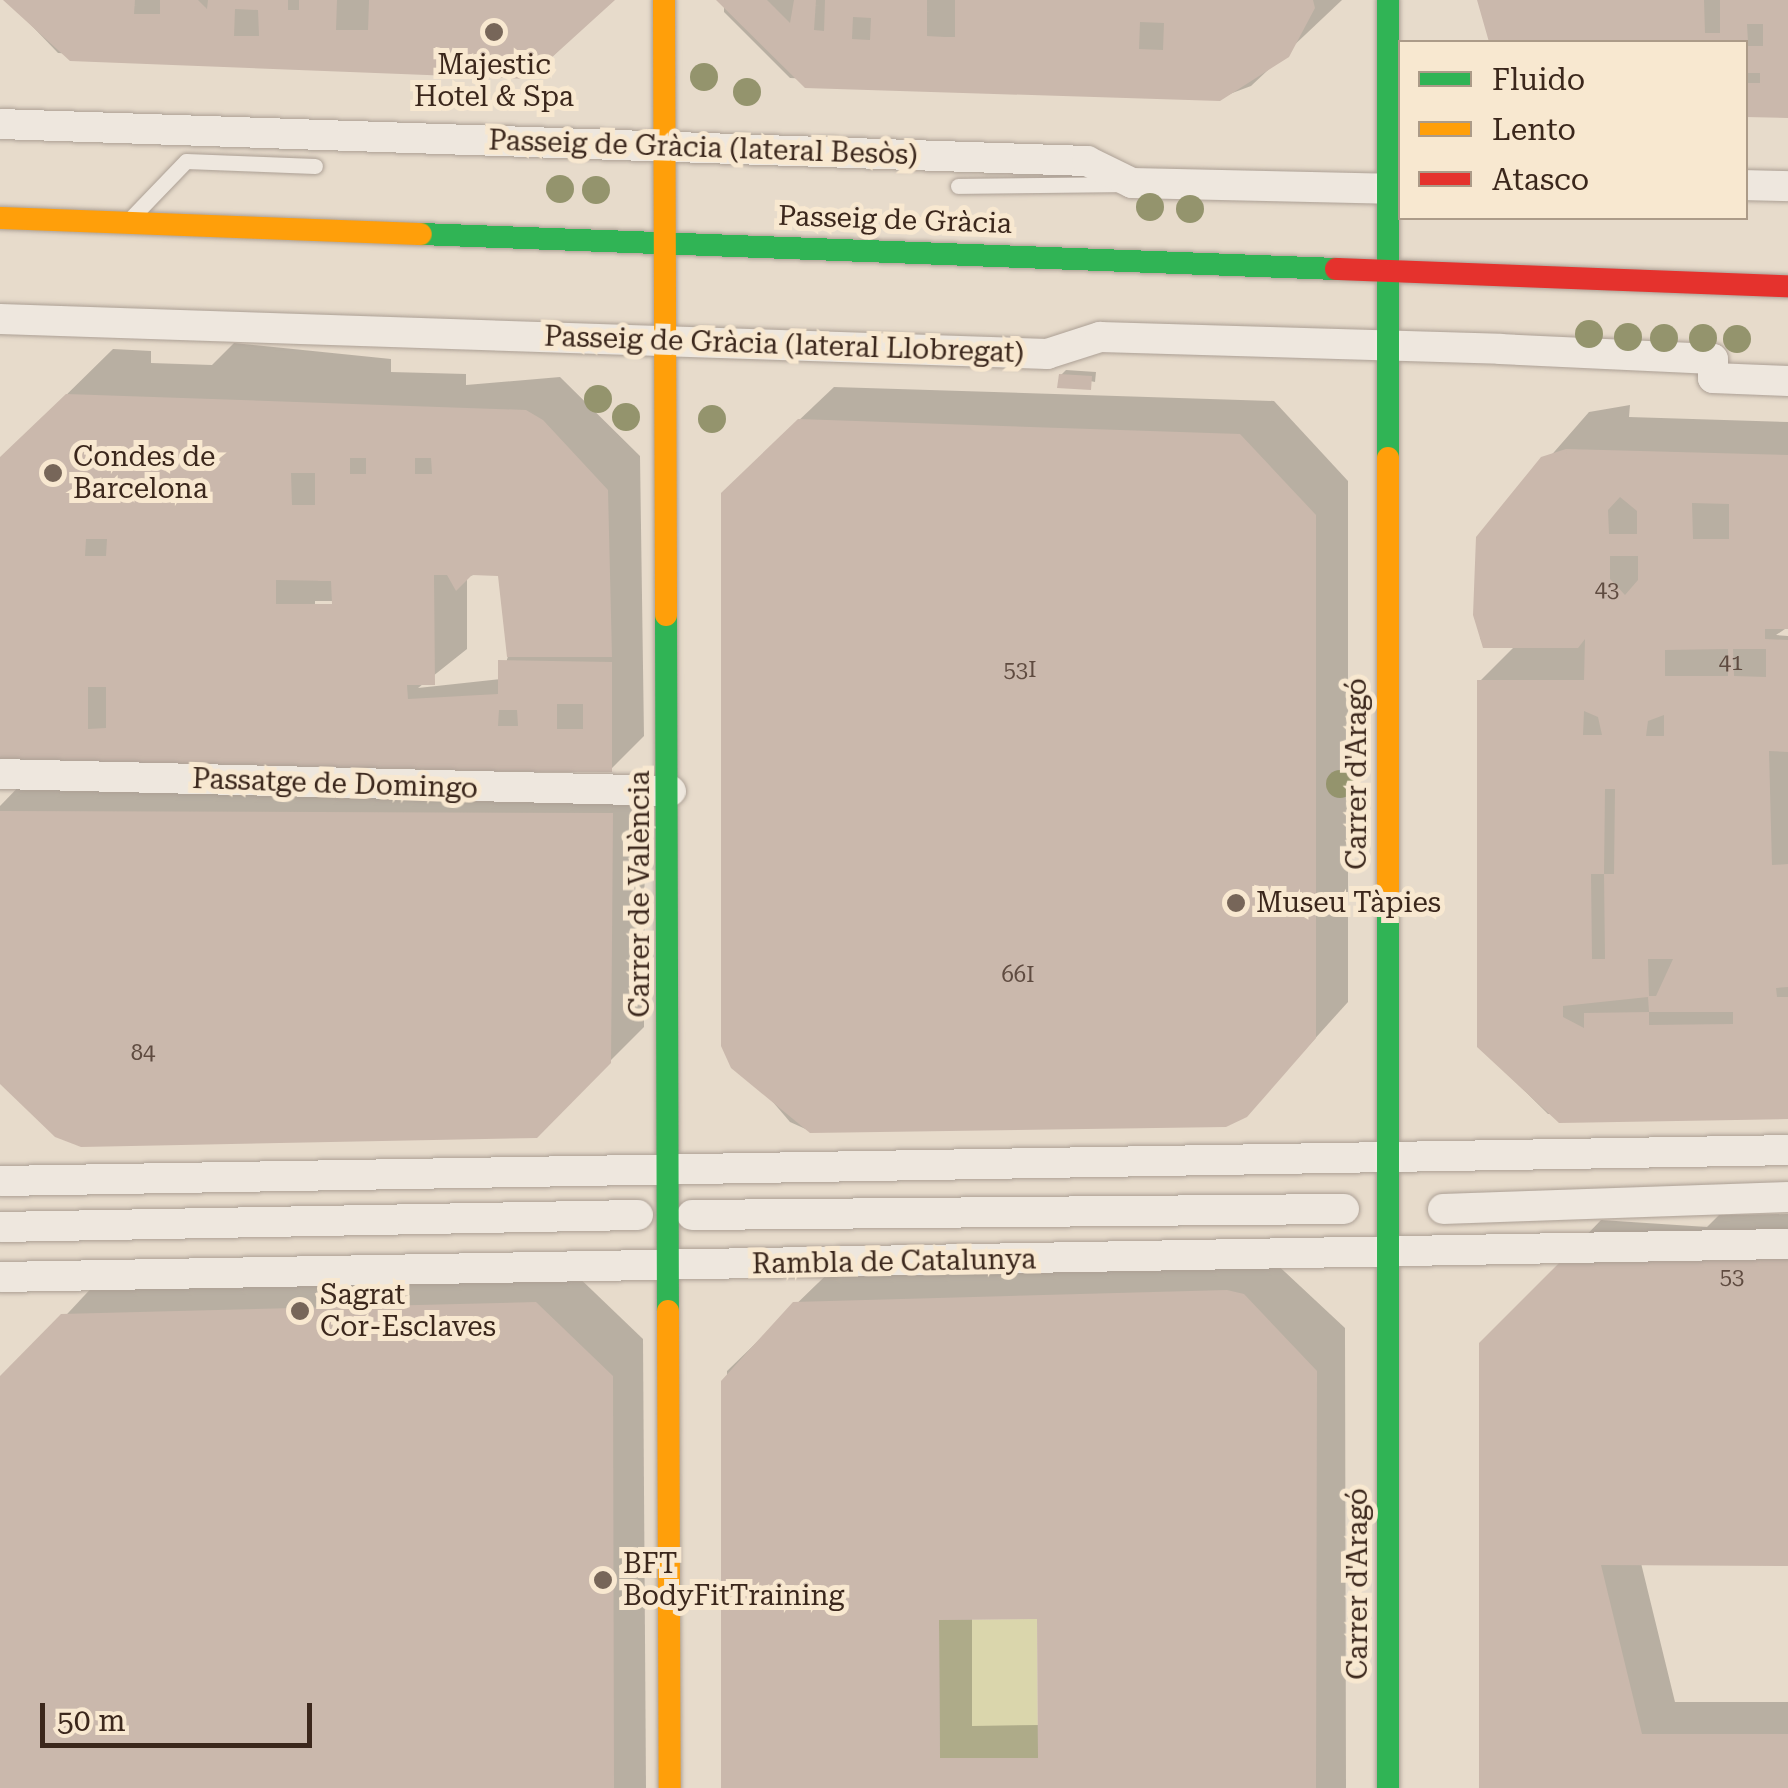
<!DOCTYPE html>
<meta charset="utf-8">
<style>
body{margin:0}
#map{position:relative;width:1788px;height:1788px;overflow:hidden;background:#e7dbcb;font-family:"Roboto Serif",serif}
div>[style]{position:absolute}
.green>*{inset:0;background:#dad6ac}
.shadow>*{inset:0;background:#0003}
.building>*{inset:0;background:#cab8ac}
.roads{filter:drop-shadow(0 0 2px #aca095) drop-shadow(0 0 2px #aca095)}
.lane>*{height:15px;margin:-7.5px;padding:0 7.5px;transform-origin:7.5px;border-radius:7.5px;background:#eee7de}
.street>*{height:30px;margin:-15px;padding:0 15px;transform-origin:15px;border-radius:15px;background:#eee7de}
.fast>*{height:22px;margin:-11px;padding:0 11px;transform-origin:11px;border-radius:11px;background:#30b455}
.slow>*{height:22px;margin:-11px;padding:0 11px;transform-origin:11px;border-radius:11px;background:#ff9f0a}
.jam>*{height:22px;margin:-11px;padding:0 11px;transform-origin:11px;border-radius:11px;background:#e5322d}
.trees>*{width:28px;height:28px;margin:-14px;border-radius:50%;background:#94946d}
.dots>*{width:28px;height:28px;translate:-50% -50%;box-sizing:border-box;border:5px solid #f8e8d0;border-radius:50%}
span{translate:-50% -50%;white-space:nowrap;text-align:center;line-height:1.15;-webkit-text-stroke:10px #f8e8d0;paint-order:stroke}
.number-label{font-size:22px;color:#5f4b40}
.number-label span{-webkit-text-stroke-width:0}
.poi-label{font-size:28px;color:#3b271c}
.left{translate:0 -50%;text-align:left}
.street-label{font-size:28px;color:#3b271c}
.legend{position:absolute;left:1398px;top:40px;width:350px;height:180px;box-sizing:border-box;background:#f8e8d0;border:2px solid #ac9b88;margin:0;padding:12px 18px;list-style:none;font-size:30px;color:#3b271c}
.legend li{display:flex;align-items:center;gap:20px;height:50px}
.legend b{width:50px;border:2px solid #ac9b88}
.scale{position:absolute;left:40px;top:1703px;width:272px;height:45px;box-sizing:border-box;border:5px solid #3b271c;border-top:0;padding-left:12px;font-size:30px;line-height:35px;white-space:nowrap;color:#3b271c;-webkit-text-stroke:8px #f8e8d0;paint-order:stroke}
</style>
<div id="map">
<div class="green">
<i style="clip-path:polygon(1037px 1619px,1038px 1758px,940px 1758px,939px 1620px)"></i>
</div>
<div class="shadow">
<i style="clip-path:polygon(7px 0,611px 0,532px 76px,58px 53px)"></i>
<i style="clip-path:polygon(724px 0,1342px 0,1251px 86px,1219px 98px,790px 78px,724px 12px)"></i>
<i style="clip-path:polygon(1479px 0,1788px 0,1788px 116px,1746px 115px,1746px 42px,1492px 42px)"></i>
<i style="clip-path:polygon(evenodd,234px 343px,391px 359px,391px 372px,466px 374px,466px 385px,560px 377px,640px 456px,644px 736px,611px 769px,0 767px,0 460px,113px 349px,151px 351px,151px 363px,212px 365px,234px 343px,506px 565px,509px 653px,501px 679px,418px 688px,467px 649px,467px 577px,506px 565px,234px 343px,315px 601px,359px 601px,315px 606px,315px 601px)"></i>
<i style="clip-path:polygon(1066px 370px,1096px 372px,1095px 382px,1061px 375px)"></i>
<i style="clip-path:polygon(834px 387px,1274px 401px,1348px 481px,1348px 1002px,1246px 1115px,810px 1131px,790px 1122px,724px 1045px,758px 459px)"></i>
<i style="clip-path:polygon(1630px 405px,1629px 417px,1788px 422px,1788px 627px,1776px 635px,1788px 636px,1788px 1116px,1548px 1114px,1479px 1046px,1480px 681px,1515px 646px,1480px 639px,1479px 538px,1589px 412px)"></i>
<i style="clip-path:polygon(27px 778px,645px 781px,644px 1027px,536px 1135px,0 1077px,0 806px)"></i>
<i style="clip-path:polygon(1788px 1214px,1788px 1564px,1641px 1563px,1675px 1702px,1788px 1702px,1788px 1788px,1481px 1788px,1482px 1344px,1601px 1220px,1707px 1227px,1719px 1215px)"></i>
<i style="clip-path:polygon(evenodd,849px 1253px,1270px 1258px,1345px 1328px,1346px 1788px,724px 1788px,727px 1371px,849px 1253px,1040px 1616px,1040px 1725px,972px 1726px,972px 1617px,1040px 1616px)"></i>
<i style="clip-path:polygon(570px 1269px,643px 1339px,646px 1788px,0 1788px,0 1386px,97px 1282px)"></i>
</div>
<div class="building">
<i style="clip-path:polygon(evenodd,3px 0,135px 0,134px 14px,160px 14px,160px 0,198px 0,207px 9px,208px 0,288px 0,288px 10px,299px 10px,299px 0,337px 0,336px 30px,368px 30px,369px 0,615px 0,528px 79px,70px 61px,3px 0,235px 9px,258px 10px,259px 36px,234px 36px,235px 9px)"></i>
<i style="clip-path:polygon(evenodd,716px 0,767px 0,790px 23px,794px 0,816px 0,814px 30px,824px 31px,825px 0,927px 0,927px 36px,945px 37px,955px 37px,955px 0,1313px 0,1315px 8px,1289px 57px,1220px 101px,805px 88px,716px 0,853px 17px,871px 18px,870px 40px,852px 39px,853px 17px,716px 0,1140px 22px,1164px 23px,1163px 50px,1139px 49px,1140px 22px)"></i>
<i style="clip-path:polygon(1477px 0,1704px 0,1705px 33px,1720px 33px,1720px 0,1788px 0,1788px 118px,1746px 117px,1746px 83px,1760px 83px,1760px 73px,1746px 73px,1746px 46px,1763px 46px,1763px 24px,1747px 24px,1748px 42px,1489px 42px)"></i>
<i style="clip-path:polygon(1059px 374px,1092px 376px,1091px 390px,1057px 388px)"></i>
<i style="clip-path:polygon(evenodd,66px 394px,526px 410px,543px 420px,608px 490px,612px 657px,507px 657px,498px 576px,472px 575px,456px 591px,447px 575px,434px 575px,435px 685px,407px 685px,408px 699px,498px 694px,498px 660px,612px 662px,612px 772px,0 770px,0 457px,66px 394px,350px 458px,366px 458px,366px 474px,350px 474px,350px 458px,66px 394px,415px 458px,431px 458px,432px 474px,415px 474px,415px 458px,66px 394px,291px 473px,315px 473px,315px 505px,292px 505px,291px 473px,66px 394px,86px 539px,107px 539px,106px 556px,85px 556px,86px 539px,66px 394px,276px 580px,331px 581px,332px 604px,276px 604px,276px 580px,66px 394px,88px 687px,106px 687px,106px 728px,88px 729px,88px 687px,66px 394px,557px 704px,583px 704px,583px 729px,557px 729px,557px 704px,66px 394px,499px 710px,517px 710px,518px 726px,498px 726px,499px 710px)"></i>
<i style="clip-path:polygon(798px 419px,1240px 434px,1316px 515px,1316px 1038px,1247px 1117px,1226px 1127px,810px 1133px,731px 1068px,721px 1046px,721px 493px)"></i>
<i style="clip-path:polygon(evenodd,1566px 449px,1788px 455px,1788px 629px,1765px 629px,1765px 639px,1788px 640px,1788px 752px,1769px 751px,1772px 865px,1788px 864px,1788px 987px,1776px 988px,1777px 997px,1788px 997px,1788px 1119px,1559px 1123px,1477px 1047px,1477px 680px,1584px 680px,1585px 639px,1578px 648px,1483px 648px,1473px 615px,1476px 537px,1541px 457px,1566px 449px,1620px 497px,1637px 511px,1637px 534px,1609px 534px,1608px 510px,1620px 497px,1566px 449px,1692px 503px,1729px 504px,1729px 539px,1693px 539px,1692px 503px,1566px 449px,1610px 556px,1638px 556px,1638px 580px,1625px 595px,1610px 579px,1610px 556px,1566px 449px,1728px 649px,1728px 676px,1665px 676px,1665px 650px,1728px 649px,1566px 449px,1733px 649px,1766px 649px,1766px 677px,1734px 676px,1733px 649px,1566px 449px,1584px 711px,1598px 717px,1602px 735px,1583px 735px,1584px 711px,1566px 449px,1664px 715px,1664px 736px,1646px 736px,1648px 721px,1664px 715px,1566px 449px,1605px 789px,1615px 789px,1614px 874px,1604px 874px,1605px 789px,1566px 449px,1591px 874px,1604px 874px,1605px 959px,1592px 959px,1591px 874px,1566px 449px,1648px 959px,1673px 959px,1656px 996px,1649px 996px,1648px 959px,1566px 449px,1648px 997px,1649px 1012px,1733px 1012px,1733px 1024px,1649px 1025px,1649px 1012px,1584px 1013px,1584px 1028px,1563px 1017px,1563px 1006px,1648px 997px)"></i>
<i style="clip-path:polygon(0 811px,613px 813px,611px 1063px,537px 1138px,81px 1147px,55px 1137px,0 1084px)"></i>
<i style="clip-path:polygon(1788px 1258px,1788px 1566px,1601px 1565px,1642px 1734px,1788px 1734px,1788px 1788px,1479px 1788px,1479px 1343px,1561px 1261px)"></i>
<i style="clip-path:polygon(evenodd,1227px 1290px,1244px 1294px,1317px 1371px,1316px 1788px,721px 1788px,721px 1381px,793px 1302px,1227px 1290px,1037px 1619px,1038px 1758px,940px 1758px,939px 1620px,1037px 1619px)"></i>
<i style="clip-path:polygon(536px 1302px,613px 1376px,614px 1788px,0 1788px,0 1376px,61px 1314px)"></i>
</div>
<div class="roads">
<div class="lane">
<i style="left:958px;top:186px;width:165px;rotate:-0.7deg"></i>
<i style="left:133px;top:216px;width:76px;rotate:-46.1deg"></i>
<i style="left:186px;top:161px;width:129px;rotate:2.2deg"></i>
</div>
<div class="street">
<i style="left:0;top:124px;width:1088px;rotate:1.95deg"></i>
<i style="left:1087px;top:161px;width:50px;rotate:26.1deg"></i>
<i style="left:1132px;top:183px;width:268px;rotate:1.3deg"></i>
<i style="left:1746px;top:185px;width:42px;rotate:1.4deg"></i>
<i style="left:0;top:319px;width:1048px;rotate:1.91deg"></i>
<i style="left:1047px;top:354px;width:56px;rotate:-17.8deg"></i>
<i style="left:1100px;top:337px;width:400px;rotate:1.7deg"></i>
<i style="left:1500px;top:349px;width:213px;rotate:2.7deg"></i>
<i style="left:1713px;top:359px;width:19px;rotate:90deg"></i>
<i style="left:1713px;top:378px;width:75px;rotate:2.3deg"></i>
<i style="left:0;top:774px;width:671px;rotate:1.45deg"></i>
<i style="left:0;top:1181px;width:1788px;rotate:-0.99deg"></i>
<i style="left:1443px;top:1209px;width:345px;rotate:-2deg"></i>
<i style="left:692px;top:1215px;width:652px;rotate:-0.53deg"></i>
<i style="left:0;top:1227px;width:638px;rotate:-1.08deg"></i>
<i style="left:0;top:1277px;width:1788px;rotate:-1.06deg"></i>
</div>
<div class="fast">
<i style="left:1388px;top:0;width:458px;rotate:90deg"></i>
<i style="left:421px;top:234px;width:916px;rotate:2.19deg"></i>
<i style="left:666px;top:615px;width:696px;rotate:89.84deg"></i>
<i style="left:1388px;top:893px;width:895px;rotate:90deg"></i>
</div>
<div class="slow">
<i style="left:664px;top:0;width:615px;rotate:89.81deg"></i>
<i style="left:0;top:218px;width:421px;rotate:2.2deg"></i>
<i style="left:1388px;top:458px;width:435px;rotate:90deg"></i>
<i style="left:668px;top:1311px;width:477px;rotate:89.8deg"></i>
</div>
<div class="jam">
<i style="left:1336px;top:269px;width:452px;rotate:2.2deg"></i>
</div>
</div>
<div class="trees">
<i style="left:704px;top:77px"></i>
<i style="left:747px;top:92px"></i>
<i style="left:560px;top:189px"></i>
<i style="left:596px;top:190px"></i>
<i style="left:1150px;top:207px"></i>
<i style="left:1190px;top:209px"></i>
<i style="left:1589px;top:334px"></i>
<i style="left:1628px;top:337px"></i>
<i style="left:1664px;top:338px"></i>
<i style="left:1703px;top:338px"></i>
<i style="left:1737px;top:339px"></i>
<i style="left:598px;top:399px"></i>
<i style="left:626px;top:417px"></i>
<i style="left:712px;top:419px"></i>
<i style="left:1340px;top:784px"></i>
</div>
<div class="dots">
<i style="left:494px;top:32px;background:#776659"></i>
<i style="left:53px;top:473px;background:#776659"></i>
<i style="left:1236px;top:903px;background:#776659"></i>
<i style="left:300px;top:1311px;background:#776659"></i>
<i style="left:603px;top:1580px;background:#776659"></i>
</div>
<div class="number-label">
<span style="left:1607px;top:590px">43</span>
<span style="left:1731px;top:663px">41</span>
<span style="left:1020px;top:670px">53I</span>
<span style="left:1018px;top:975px">66I</span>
<span style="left:143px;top:1053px">84</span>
<span style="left:1732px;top:1277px">53</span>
</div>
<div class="poi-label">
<span style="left:494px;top:81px">Majestic<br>Hotel &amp; Spa</span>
<span class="left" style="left:73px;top:473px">Condes de<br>Barcelona</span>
<span class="left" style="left:1256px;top:903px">Museu Tàpies</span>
<span class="left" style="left:320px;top:1311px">Sagrat<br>Cor-Esclaves</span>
<span class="left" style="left:623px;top:1580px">BFT<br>BodyFitTraining</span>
</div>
<div class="street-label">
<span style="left:703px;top:148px;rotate:2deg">Passeig de Gràcia (lateral Besòs)</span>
<span style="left:895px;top:220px;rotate:2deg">Passeig de Gràcia</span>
<span style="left:784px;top:345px;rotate:2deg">Passeig de Gràcia (lateral Llobregat)</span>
<span style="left:1357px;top:774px;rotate:-90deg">Carrer d'Aragó</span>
<span style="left:335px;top:784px;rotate:2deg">Passatge de Domingo</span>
<span style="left:640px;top:894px;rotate:-90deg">Carrer de València</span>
<span style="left:894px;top:1262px;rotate:-1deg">Rambla de Catalunya</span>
<span style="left:1358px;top:1584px;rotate:-90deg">Carrer d'Aragó</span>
</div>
<ul class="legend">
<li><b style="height:12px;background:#30b455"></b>Fluido</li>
<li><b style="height:12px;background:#ff9f0a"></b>Lento</li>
<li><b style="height:12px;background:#e5322d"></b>Atasco</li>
</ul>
<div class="scale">50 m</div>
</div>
